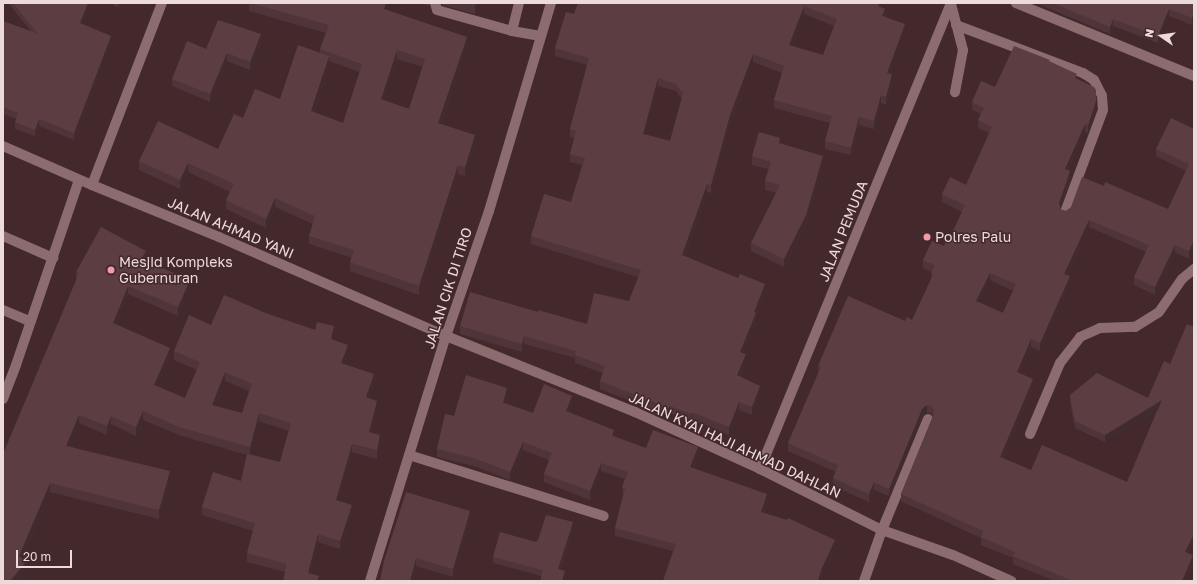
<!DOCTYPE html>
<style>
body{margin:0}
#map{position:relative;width:1197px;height:584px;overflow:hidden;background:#44292c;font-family:"Golos Text",sans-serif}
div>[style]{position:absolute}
.minor>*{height:10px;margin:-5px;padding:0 5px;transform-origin:5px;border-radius:5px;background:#8d6c70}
.wall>*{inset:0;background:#4f3539}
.shaded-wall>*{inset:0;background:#402b2e}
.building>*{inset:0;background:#5c3e42}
.dots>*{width:11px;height:11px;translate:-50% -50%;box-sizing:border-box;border:2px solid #44292c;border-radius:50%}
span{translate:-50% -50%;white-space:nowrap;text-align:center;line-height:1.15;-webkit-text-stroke:3px #44292c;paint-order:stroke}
.street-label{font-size:14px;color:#eddadb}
.poi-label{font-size:14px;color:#eddadb}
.left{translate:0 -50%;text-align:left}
.frame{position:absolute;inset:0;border:4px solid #eddadb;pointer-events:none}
.north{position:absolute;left:1141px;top:16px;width:40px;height:40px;-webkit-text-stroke:3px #44292c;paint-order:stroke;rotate:283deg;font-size:11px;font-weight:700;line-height:16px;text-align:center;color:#eddadb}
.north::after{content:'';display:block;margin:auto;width:14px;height:18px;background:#eddadb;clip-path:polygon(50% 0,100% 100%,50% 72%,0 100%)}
.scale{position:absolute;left:16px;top:550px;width:56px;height:18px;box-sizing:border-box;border:2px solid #eddadb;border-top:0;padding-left:5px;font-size:12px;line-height:14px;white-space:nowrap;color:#eddadb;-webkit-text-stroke:3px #44292c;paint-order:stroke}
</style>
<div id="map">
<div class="minor">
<i style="left:435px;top:3px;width:7px;rotate:74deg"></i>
<i style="left:437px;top:10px;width:78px;rotate:15.6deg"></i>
<i style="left:512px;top:31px;width:29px;rotate:10deg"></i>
<i style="left:1016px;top:3px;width:192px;rotate:22.3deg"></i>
<i style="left:951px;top:4px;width:48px;rotate:75.4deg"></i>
<i style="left:963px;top:50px;width:43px;rotate:100.8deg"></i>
<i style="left:956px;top:25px;width:136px;rotate:20.7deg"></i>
<i style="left:1083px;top:73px;width:13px;rotate:32deg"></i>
<i style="left:1094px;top:80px;width:18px;rotate:63deg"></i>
<i style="left:1102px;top:96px;width:14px;rotate:86deg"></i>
<i style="left:1103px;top:110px;width:109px;rotate:110.4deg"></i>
<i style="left:512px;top:31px;width:29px;rotate:-76deg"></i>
<i style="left:3px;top:146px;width:97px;rotate:23.7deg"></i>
<i style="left:92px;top:185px;width:137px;rotate:22.3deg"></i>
<i style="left:219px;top:237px;width:248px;rotate:23.6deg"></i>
<i style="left:446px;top:336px;width:204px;rotate:21.9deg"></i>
<i style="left:635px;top:412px;width:137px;rotate:24.5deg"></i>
<i style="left:760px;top:469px;width:136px;rotate:26.6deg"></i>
<i style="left:882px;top:530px;width:75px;rotate:19.4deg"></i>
<i style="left:953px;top:555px;width:64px;rotate:24.1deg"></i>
<i style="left:92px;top:185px;width:195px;rotate:-69deg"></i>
<i style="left:3px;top:236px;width:55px;rotate:23.7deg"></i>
<i style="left:3px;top:310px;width:30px;rotate:23deg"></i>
<i style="left:3px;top:399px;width:36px;rotate:-69deg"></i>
<i style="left:16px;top:365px;width:195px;rotate:-71.2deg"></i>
<i style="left:1030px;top:434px;width:77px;rotate:-67.1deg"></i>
<i style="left:1060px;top:363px;width:33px;rotate:-52deg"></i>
<i style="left:1080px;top:337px;width:22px;rotate:-24deg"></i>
<i style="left:1100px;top:328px;width:35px;rotate:-2deg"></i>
<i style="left:1135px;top:327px;width:28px;rotate:-32deg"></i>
<i style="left:1159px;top:312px;width:40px;rotate:-55.1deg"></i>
<i style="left:1182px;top:279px;width:16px;rotate:-40deg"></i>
<i style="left:409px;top:455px;width:204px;rotate:17.4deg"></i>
<i style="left:760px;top:469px;width:504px;rotate:-67.71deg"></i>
<i style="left:370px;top:581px;width:257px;rotate:-72.8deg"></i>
<i style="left:446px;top:336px;width:132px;rotate:-71deg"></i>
<i style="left:489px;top:211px;width:217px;rotate:-73.4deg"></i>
<i style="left:864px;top:581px;width:54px;rotate:-70.6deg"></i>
<i style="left:882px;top:530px;width:120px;rotate:-67.5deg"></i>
</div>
<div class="wall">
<i style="clip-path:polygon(8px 3px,90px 3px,82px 24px,111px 42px,74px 140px,39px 126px,35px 136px,15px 129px,15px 122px,16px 119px,3px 114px,3px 21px,31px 31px)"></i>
<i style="clip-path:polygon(109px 3px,120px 3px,118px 7px)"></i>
<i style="clip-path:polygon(evenodd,249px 3px,389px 3px,387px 10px,467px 46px,441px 124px,475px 144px,465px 176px,458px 174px,419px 295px,350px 271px,350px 262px,352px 258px,309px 244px,309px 236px,313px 224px,275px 207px,266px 228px,226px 209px,226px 200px,230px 192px,188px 172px,180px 189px,139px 170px,139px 161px,218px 149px,243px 118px,280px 99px,320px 53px,320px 49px,326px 33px,249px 11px,249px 3px,397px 59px,423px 67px,409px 109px,383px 100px,397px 59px,249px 3px,329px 61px,360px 72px,343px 123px,314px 112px,329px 65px,329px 61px)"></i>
<i style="clip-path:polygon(418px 3px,430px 3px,429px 6px)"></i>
<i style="clip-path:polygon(442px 3px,478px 3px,475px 14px,442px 5px)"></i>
<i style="clip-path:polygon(evenodd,578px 3px,882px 3px,881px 7px,885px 17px,905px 32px,889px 73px,892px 82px,886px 105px,881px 103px,874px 129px,859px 125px,851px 155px,825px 149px,825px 141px,830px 123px,774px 108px,774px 100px,782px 73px,753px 62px,730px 123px,711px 193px,707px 192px,685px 256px,765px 292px,756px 313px,756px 321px,743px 353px,746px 362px,740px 377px,760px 394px,752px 415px,739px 410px,729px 435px,692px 419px,691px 422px,670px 413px,669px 416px,600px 389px,600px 381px,603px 373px,575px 363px,575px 358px,524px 344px,522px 352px,460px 334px,460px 326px,538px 312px,587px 324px,629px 301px,638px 277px,531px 244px,531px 236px,571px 202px,582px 165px,570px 162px,570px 154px,575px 138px,570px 137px,570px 129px,587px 65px,555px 56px,555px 48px,574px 14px,578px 3px,804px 14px,834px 26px,823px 55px,792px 46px,804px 14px,578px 3px,658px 86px,676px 91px,682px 99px,670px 141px,645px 134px,658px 86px)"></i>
<i style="clip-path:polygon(1036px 3px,1194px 3px,1194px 20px,1192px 25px,1169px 16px,1158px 43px,1113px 26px,1110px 34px)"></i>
<i style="clip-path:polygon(261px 42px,250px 70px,227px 61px,210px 102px,172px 86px,172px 79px,206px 49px)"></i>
<i style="clip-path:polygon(evenodd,1050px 62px,1077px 79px,1096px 109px,1088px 133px,1085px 132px,1068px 170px,1070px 179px,1060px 208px,1062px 210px,1066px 211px,1104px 186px,1168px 209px,1186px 171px,1156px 156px,1156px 149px,1194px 129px,1189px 259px,1175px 252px,1155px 295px,1134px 285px,1134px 277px,1146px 252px,1089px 227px,1067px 275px,1070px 284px,1040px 351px,1031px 347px,1020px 373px,1033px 387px,1003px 458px,1031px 470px,1127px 482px,1157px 410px,1105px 442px,1075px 428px,1070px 403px,1070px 395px,1148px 398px,1164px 361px,1188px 553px,1193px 563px,1185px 581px,1055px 581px,1013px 564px,1013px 558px,981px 545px,981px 538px,901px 501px,901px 494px,933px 416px,931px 413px,927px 413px,922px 417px,889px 496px,874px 490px,869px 502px,833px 486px,833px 478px,836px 472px,788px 451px,788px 443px,818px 373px,818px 366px,905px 321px,912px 320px,931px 279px,931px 274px,932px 272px,923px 268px,923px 260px,944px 246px,949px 240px,962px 212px,942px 202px,942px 194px,966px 185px,989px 133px,978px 128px,978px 120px,981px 114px,972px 110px,972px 102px,995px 87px,1050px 62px,990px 280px,1013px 291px,1003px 313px,979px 302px,990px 280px)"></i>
<i style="clip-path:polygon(780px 144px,823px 164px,806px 223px,784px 267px,751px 251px,751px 243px,776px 193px,765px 190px,765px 181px,768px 169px,752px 165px,752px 156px)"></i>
<i style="clip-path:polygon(evenodd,145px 260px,190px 288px,178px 316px,128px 294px,116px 325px,170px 356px,157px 386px,185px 398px,197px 370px,174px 360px,174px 351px,211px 325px,268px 314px,315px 330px,334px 334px,333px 339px,348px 353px,344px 364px,374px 382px,369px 398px,377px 409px,371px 432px,380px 443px,377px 459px,352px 452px,338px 501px,352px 513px,340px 549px,318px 542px,310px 574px,319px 581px,247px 562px,247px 553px,253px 531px,202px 515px,202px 507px,241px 481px,247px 455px,179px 435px,143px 420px,136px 436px,111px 424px,107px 435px,79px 423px,69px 446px,170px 479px,159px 519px,50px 492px,22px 559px,26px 571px,17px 581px,3px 581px,76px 280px,76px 272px,146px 260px,145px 260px,225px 381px,249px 391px,242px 413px,215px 406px,225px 381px,145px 260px,259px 421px,289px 431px,280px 462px,250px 454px,259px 421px)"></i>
<i style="clip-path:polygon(507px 396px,505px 403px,533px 413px,572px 404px,569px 413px,614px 436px,646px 448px,698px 455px,693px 468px,767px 502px,764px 513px,835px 548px,820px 581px,663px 581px,673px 551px,615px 536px,615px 528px,623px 495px,622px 487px,625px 479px,601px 471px,590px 500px,544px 482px,544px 474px,549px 460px,523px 450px,510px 480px,474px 466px,437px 457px,437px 449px,454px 416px)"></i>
<i style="clip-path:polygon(470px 519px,453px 577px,416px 566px,412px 581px,380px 581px)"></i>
<i style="clip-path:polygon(573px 528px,560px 570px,565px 577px,541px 576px,493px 563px,493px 557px)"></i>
</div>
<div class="shaded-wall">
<i style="clip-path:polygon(88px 3px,90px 3px,80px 30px,80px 23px)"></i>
<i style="clip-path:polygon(386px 3px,389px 3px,384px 18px,384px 9px)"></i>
<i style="clip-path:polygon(476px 3px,478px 3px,475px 14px,475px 5px)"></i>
<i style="clip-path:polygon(880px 3px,882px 3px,878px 14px,878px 6px)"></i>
<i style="clip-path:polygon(804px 6px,804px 14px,789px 53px,789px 45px)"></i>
<i style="clip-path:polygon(885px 9px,885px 16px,882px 16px)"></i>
<i style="clip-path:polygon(1169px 9px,1169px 16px,1158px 43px,1158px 36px)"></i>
<i style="clip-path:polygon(1194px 13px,1194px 20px,1192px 25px,1192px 18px)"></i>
<i style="clip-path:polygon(1113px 19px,1113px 26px,1110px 34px,1110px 27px)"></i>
<i style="clip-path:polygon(905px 24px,905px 32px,887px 81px,887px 73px)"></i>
<i style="clip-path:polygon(261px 34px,261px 42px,250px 70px,250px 62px)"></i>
<i style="clip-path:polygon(111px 36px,111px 42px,74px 140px,74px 133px)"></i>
<i style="clip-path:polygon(467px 37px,467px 46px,438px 132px,438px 123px)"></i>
<i style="clip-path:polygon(397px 50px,397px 59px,381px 108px,381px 99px)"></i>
<i style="clip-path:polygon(227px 53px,227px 61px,210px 102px,210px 94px)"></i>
<i style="clip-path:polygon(753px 54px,753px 62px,730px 123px,711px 193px,711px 185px,730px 115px)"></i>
<i style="clip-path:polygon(329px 56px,329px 65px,311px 120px,311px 111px)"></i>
<i style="clip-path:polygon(892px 74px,892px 82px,886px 105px,886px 97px)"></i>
<i style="clip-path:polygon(658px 78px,658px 86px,643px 142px,643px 134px)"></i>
<i style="clip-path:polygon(881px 95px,881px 103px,874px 129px,874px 121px)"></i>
<i style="clip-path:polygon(1096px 101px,1096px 109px,1088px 133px,1088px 125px)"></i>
<i style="clip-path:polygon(859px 117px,859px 125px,851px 155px,851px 148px)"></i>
<i style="clip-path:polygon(39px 119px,39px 126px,35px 136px,35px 130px)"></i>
<i style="clip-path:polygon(1085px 124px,1085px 132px,1065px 176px,1065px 169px)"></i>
<i style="clip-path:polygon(475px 135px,475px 144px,465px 176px,465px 167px)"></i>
<i style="clip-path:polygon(823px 156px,823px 164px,806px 223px,784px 267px,784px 259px)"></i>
<i style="clip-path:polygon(188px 163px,188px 172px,180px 189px,180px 180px)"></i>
<i style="clip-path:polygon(458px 165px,458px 174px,419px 295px,419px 286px)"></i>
<i style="clip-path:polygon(1070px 171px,1070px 179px,1059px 210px,1059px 203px)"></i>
<i style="clip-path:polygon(707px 184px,707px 192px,682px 263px,682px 255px)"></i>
<i style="clip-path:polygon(275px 198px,275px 207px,266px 228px,266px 219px)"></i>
<i style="clip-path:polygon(1089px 220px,1089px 227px,1064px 281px,1064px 274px)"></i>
<i style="clip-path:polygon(1194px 240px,1194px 248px,1189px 259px,1189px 251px)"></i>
<i style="clip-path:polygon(1175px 245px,1175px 252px,1155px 295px,1155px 287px)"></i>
<i style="clip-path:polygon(146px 251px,146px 260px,141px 267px,141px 259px)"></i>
<i style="clip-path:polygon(990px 273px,990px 280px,976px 309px,976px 301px)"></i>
<i style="clip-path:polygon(1070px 276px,1070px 284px,1040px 351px,1040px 343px)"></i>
<i style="clip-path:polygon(190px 280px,190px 288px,178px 316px,178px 307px)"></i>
<i style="clip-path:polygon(765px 284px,765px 292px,756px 313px,756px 321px,740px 360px,740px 352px,754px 312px)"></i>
<i style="clip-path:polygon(128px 286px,128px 294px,113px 332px,113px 323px)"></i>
<i style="clip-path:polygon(334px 326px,334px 334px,331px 347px,331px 339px)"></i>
<i style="clip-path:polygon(524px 336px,524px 344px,522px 352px,522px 344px)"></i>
<i style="clip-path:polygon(1031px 339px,1031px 347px,1017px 380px,1017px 372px)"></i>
<i style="clip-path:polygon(348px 345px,348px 353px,341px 372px,341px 363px)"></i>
<i style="clip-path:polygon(170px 348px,170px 356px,154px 393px,154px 385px)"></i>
<i style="clip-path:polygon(746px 354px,746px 362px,737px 383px,737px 375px)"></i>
<i style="clip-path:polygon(225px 372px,225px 381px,212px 413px,212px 405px)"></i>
<i style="clip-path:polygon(374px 374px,374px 382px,366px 406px,366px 397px)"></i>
<i style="clip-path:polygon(1033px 379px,1033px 387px,1000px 465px,1000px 457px)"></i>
<i style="clip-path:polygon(760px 386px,760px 394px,752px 415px,752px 407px)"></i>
<i style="clip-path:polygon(507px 388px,507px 396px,503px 411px,503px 403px)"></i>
<i style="clip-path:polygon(572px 396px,572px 404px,566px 420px,566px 411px)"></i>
<i style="clip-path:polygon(1162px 400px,1162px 407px,1105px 442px,1105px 435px)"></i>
<i style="clip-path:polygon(377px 401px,377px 409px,369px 440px,369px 432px)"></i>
<i style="clip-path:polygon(739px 402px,739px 410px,729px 435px,729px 427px)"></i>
<i style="clip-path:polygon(927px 405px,927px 413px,922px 417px,889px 496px,889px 489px,922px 409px)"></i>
<i style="clip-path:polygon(670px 406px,670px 413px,669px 416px,669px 408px)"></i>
<i style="clip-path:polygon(143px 411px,143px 420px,136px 436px,136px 427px)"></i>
<i style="clip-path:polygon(692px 412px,692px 419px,691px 422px,691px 414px)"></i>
<i style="clip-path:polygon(259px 413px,259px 421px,250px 456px,250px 447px)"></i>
<i style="clip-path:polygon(79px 415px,79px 423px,66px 454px,66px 446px)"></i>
<i style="clip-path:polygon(111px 416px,111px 424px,107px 435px,107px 426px)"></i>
<i style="clip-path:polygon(380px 435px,380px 443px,377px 459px,377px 450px)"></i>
<i style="clip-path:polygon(523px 442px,523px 450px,510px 480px,510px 472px)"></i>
<i style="clip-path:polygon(352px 444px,352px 452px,336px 508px,336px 500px)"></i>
<i style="clip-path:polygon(698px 447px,698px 455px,690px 475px,690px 467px)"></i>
<i style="clip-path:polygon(601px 463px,601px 471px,590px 500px,590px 491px)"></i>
<i style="clip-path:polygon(170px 471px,170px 479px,159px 519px,159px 510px)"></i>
<i style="clip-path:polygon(874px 482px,874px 490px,869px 502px,869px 494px)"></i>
<i style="clip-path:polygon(50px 483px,50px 492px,19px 565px,19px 556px)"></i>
<i style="clip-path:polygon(767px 494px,767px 502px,761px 520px,761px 512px)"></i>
<i style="clip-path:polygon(352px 505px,352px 513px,340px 549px,340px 541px)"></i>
<i style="clip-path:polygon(470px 511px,470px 519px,453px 577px,453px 569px)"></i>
<i style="clip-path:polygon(573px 522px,573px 528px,558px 575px,558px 569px)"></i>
<i style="clip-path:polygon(318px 534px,318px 542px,308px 581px,308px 573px)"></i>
<i style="clip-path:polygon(1194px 534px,1194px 541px,1185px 560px,1185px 552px)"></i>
<i style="clip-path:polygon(835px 540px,835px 548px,820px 581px,818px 581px,821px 570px)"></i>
<i style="clip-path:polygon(1193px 555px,1193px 563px,1185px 581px,1182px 581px)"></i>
<i style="clip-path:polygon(416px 558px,416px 566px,412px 581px,410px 581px)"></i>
<i style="clip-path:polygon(26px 562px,26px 571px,17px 581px,10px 581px)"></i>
<i style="clip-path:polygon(565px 571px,565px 577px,564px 581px,562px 581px)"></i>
</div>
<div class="building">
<i style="clip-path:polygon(13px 3px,88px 3px,80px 23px,111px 36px,74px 133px,39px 119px,35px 130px,15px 122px,18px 113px,3px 107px,3px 21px,38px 34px)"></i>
<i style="clip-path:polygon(evenodd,250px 3px,386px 3px,384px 9px,467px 37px,438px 123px,475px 135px,465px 167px,458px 165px,419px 286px,350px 262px,354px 250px,309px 236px,315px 216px,275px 198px,266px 219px,226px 200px,234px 184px,188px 163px,180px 180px,139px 161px,158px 121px,218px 149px,234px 114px,243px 118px,255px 89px,280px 99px,298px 45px,329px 56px,311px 111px,343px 123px,362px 64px,320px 49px,329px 25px,250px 3px,397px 50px,425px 59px,409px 109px,381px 99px,397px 50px)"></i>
<i style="clip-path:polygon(468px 3px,476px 3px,475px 5px)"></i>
<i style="clip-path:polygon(evenodd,578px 3px,880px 3px,878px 6px,885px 9px,882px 16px,905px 24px,887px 73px,892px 74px,886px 97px,881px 95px,874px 121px,859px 117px,851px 148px,825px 141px,832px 116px,774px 100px,784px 66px,753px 54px,730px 115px,711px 185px,707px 184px,682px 255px,738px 278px,740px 274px,765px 284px,754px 312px,756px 313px,740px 352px,746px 354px,737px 375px,760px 386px,752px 407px,739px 402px,729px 427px,692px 412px,691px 414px,670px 406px,669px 408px,600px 381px,605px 366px,575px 355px,576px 351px,524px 336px,522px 344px,460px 326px,470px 292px,538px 312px,538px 310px,587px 324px,594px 293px,629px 301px,641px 270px,531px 236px,544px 194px,571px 202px,585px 158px,570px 154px,576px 131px,570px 129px,589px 58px,555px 48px,566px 12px,574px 14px,578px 3px,804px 6px,837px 19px,823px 55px,789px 45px,804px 6px,578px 3px,658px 78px,676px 84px,683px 93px,670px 141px,643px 134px,658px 78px)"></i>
<i style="clip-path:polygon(1053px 3px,1194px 3px,1194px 13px,1192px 18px,1169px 9px,1158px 36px,1113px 19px,1110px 27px)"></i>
<i style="clip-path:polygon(218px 20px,261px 34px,250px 62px,227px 53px,210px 94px,172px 79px,187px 41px,206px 49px)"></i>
<i style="clip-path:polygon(evenodd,1014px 46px,1050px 60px,1049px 61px,1077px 74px,1075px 78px,1094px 87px,1096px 90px,1096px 101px,1088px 125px,1085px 124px,1065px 169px,1070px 171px,1059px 203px,1060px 208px,1062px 210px,1066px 211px,1071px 207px,1082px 177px,1104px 186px,1105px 182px,1168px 209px,1189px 164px,1156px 149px,1171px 118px,1194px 129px,1194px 240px,1189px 251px,1175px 245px,1155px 287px,1134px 277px,1149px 245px,1089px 220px,1064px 274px,1070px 276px,1040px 343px,1031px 339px,1017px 372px,1033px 379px,1000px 457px,1031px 470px,1042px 445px,1127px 482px,1162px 400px,1105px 435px,1075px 421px,1070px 395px,1097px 373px,1148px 398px,1164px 361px,1170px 364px,1187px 324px,1194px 327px,1194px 534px,1185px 552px,1193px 555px,1182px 581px,1073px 581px,1013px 556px,1015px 552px,981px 537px,983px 531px,901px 494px,934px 414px,934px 410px,931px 406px,927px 405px,922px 409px,889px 489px,874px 482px,869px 494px,833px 478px,838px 465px,788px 443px,821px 367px,818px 366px,848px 296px,905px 321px,907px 317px,912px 320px,933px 275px,931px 274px,935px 265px,923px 260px,932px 241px,944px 246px,947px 240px,949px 240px,965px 205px,942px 194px,950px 177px,966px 185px,992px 127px,978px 120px,984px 108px,972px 102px,981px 81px,995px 87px,1014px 46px,990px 273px,1016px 284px,1003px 313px,976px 301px,990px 273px)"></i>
<i style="clip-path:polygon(759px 132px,780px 138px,779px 143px,823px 156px,806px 215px,784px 259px,751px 243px,780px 185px,765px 181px,771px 162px,752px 156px)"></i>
<i style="clip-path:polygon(evenodd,101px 227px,146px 251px,141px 259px,190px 280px,178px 307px,128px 286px,113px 323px,170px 348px,154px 385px,185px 398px,200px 362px,174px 351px,189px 315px,211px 325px,224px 295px,268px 314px,315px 330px,317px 322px,334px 326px,331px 339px,348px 345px,341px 363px,374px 374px,366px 397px,377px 401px,369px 432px,380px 435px,377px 450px,352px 444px,336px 500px,352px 505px,340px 541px,318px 534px,308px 573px,319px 576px,317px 581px,283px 581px,287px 564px,247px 553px,255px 523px,202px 507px,213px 472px,241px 481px,247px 454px,280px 462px,291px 423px,259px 413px,250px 447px,179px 427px,143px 411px,136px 427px,111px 416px,107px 426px,79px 415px,66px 446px,170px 471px,159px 510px,50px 483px,19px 556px,26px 562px,10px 581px,3px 581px,3px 454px,79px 273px,76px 272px,101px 227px,225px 372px,252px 384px,242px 413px,212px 405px,225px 372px)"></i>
<i style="clip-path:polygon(466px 375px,507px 388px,503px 403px,533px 413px,544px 384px,572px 396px,566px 411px,614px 430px,612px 436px,646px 448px,653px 430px,698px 447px,690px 467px,767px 494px,761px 512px,787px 520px,788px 518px,835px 540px,821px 570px,818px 581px,663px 581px,676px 544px,615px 528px,625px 488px,622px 487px,628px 472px,601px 463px,590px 491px,544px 474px,552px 453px,523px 442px,510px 472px,474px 458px,437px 449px,445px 414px,454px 416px)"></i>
<i style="clip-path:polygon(406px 492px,470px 511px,453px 569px,416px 558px,410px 581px,380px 581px,384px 561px)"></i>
<i style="clip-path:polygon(546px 515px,573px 522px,558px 569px,565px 571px,562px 581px,540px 581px,543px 570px,493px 557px,500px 532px,536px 542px,538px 540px)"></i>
</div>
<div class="dots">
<i style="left:927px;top:237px;background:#f49aa6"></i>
<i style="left:111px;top:270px;background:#f49aa6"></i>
</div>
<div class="street-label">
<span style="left:231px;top:228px;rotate:23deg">JALAN AHMAD YANI</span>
<span style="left:843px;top:231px;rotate:-68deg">JALAN PEMUDA</span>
<span style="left:448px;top:288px;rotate:-72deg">JALAN CIK DI TIRO</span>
<span style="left:735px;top:445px;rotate:25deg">JALAN KYAI HAJI AHMAD DAHLAN</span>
</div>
<div class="poi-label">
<span class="left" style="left:935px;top:237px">Polres Palu</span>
<span class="left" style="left:119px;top:270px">Mesjid Kompleks<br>Gubernuran</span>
</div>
<div class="frame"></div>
<div class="north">N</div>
<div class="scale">20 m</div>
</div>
